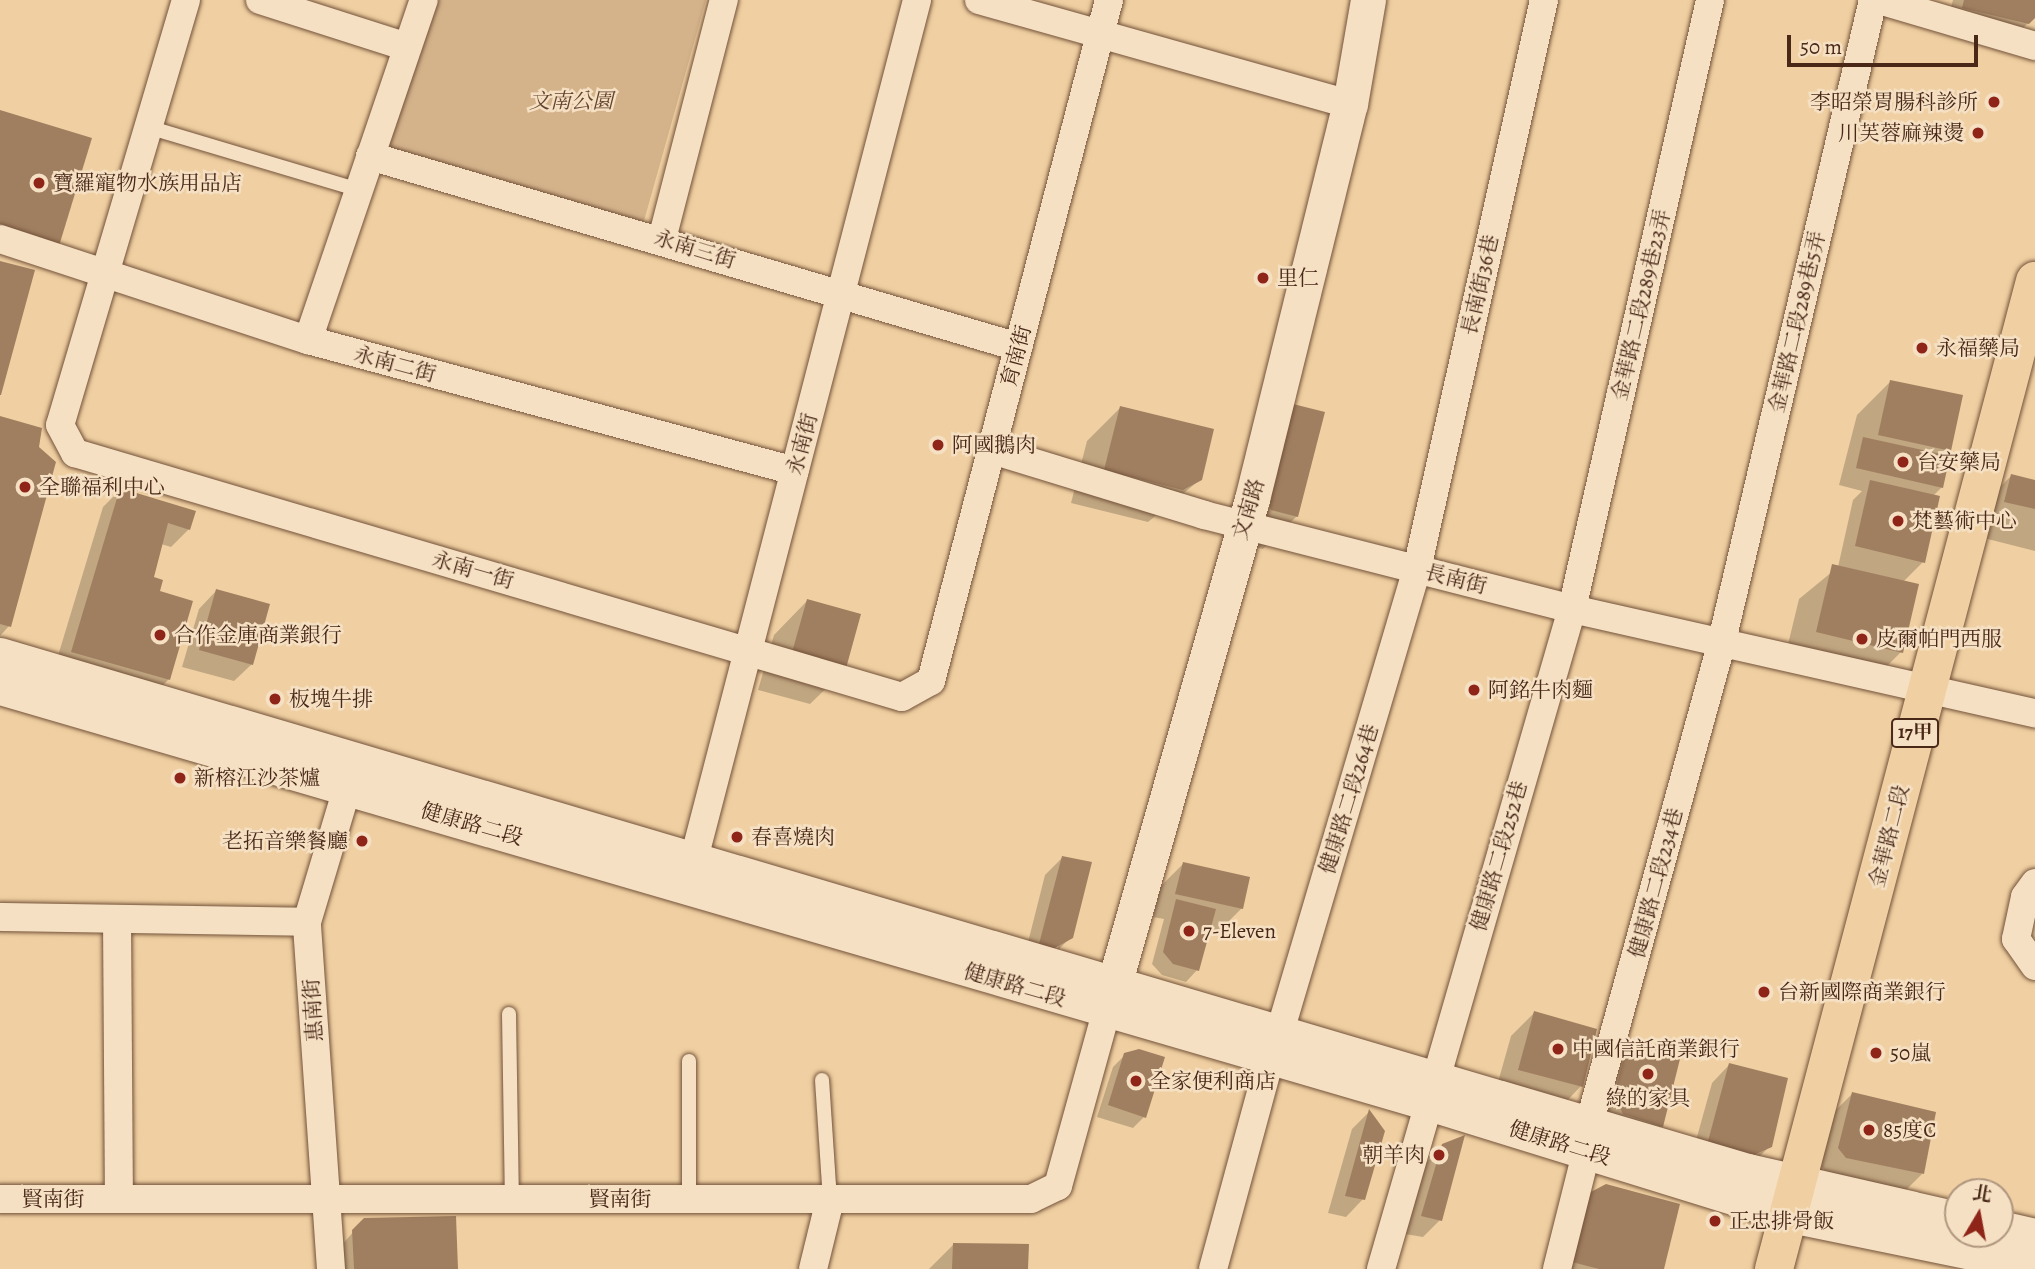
<!DOCTYPE html>
<meta charset="utf-8">
<style>
body{margin:0}
#map{position:relative;width:2035px;height:1269px;overflow:hidden;background:#f0d0a2;font-family:Alegreya,"Noto Serif TC",serif}
div>[style]{position:absolute}
.green>*{inset:0;background:#d4b38b}
.shadow>*{inset:0;background:#0003}
.building>*{inset:0;background:#a07f60}
.roads{filter:drop-shadow(0 0 2px #73523a) drop-shadow(0 0 2px #73523a)}
.service>*{height:14px;margin:-7px;padding:0 7px;transform-origin:7px;border-radius:7px;background:#f5e0c3}
.minor>*{height:28px;margin:-14px;padding:0 14px;transform-origin:14px;border-radius:14px;background:#f5e0c3}
.tertiary>*{height:35px;margin:-17.5px;padding:0 17.5px;transform-origin:17.5px;border-radius:17.5px;background:#f5e0c3}
.primary>*{height:38px;margin:-19px;padding:0 19px;transform-origin:19px;border-radius:19px;background:#f0d0a2}
.dots>*{width:19px;height:19px;translate:-50% -50%;box-sizing:border-box;border:4px solid #f5e0c3;border-radius:50%}
span{translate:-50% -50%;white-space:nowrap;text-align:center;line-height:1.15;-webkit-text-stroke:5px #f5e0c3;paint-order:stroke}
.shield-label span{padding:2px 5px;background:#f5e0c3;border:2px solid;border-radius:5px;-webkit-text-stroke-width:0}
.shield-label{font-size:19px;color:#492818;font-weight:700}
.park-label{font-size:21px;color:#65442f;font-style:italic}
.poi-label{font-size:21px;color:#492818}
.right{translate:-100% -50%;text-align:right}
.left{translate:0 -50%;text-align:left}
.street-label{font-size:21px;color:#492818}
.north{position:absolute;left:1944px;top:1178px;width:70px;height:70px;box-sizing:border-box;background:#f5e0c3;border:2px solid #b0967f;border-radius:50%;rotate:10deg;font-size:19px;font-weight:700;line-height:28px;text-align:center;color:#492818}
.north::after{content:'';display:block;margin:auto;width:24px;height:32px;background:#8f2418;clip-path:polygon(50% 0,100% 100%,50% 72%,0 100%)}
.scale{position:absolute;left:1787px;top:35px;width:191px;height:32px;box-sizing:border-box;border:4px solid #492818;border-top:0;padding-left:9px;font-size:21px;line-height:24px;white-space:nowrap;color:#492818;-webkit-text-stroke:5px #f5e0c3;paint-order:stroke}
</style>
<div id="map">
<div class="green">
<i style="clip-path:polygon(420px 0,706px 0,642px 228px,366px 143px)"></i>
</div>
<div class="shadow">
<i style="clip-path:polygon(1953px 0,2035px 0,2035px 16px,2010px 41px,1946px 25px)"></i>
<i style="clip-path:polygon(1891px 381px,1949px 450px,1943px 456px,1942px 487px,1933px 496px,1923px 562px,1903px 582px,1901px 652px,1868px 685px,1783px 665px,1799px 599px,1838px 567px,1853px 500px,1862px 491px,1839px 485px,1857px 415px)"></i>
<i style="clip-path:polygon(1120px 408px,1201px 479px,1148px 522px,1071px 503px,1087px 441px)"></i>
<i style="clip-path:polygon(1322px 413px,1297px 516px,1263px 549px,1238px 543px)"></i>
<i style="clip-path:polygon(0 418px,9px 626px,0 636px)"></i>
<i style="clip-path:polygon(2011px 476px,2035px 482px,2035px 551px,1972px 535px,1978px 509px)"></i>
<i style="clip-path:polygon(120px 490px,189px 529px,171px 547px,161px 544px,152px 578px,158px 593px,191px 602px,168px 680px,151px 697px,54px 669px,103px 507px)"></i>
<i style="clip-path:polygon(216px 591px,252px 664px,234px 681px,182px 667px,199px 609px)"></i>
<i style="clip-path:polygon(807px 601px,844px 671px,810px 704px,758px 690px,774px 635px)"></i>
<i style="clip-path:polygon(evenodd,1062px 858px,1071px 937px,1053px 955px,1023px 962px,1045px 875px,1062px 858px,1058px 944px,1058px 948px,1046px 955px,1058px 944px)"></i>
<i style="clip-path:polygon(1183px 864px,1242px 908px,1218px 932px,1208px 929px,1197px 970px,1186px 982px,1162px 975px,1152px 964px,1164px 919px,1153px 917px,1160px 887px)"></i>
<i style="clip-path:polygon(1534px 1013px,1581px 1086px,1558px 1110px,1495px 1093px,1511px 1036px)"></i>
<i style="clip-path:polygon(1630px 1040px,1662px 1126px,1644px 1144px,1605px 1132px,1612px 1058px)"></i>
<i style="clip-path:polygon(1125px 1055px,1144px 1117px,1133px 1128px,1097px 1117px,1113px 1067px)"></i>
<i style="clip-path:polygon(1729px 1065px,1770px 1146px,1752px 1164px,1690px 1162px,1712px 1083px)"></i>
<i style="clip-path:polygon(1852px 1094px,1922px 1174px,1905px 1191px,1829px 1175px,1821px 1166px,1835px 1111px)"></i>
<i style="clip-path:polygon(1369px 1112px,1363px 1199px,1346px 1217px,1328px 1213px,1352px 1129px)"></i>
<i style="clip-path:polygon(1443px 1146px,1440px 1220px,1423px 1237px,1405px 1234px,1425px 1164px)"></i>
<i style="clip-path:polygon(1590px 1194px,1662px 1269px,1554px 1269px)"></i>
<i style="clip-path:polygon(365px 1219px,456px 1269px,320px 1269px)"></i>
<i style="clip-path:polygon(954px 1244px,1026px 1269px,929px 1269px)"></i>
</div>
<div class="building">
<i style="clip-path:polygon(1964px 0,2035px 0,2035px 18px,2029px 24px,1962px 8px)"></i>
<i style="clip-path:polygon(0 110px,92px 138px,59px 246px,0 228px)"></i>
<i style="clip-path:polygon(0 261px,35px 270px,1px 395px,0 395px)"></i>
<i style="clip-path:polygon(1890px 380px,1963px 395px,1951px 451px,1878px 435px)"></i>
<i style="clip-path:polygon(1289px 403px,1325px 412px,1298px 517px,1271px 510px,1265px 497px)"></i>
<i style="clip-path:polygon(1120px 406px,1214px 429px,1202px 480px,1183px 490px,1104px 470px)"></i>
<i style="clip-path:polygon(0 416px,42px 428px,39px 447px,56px 462px,11px 627px,0 624px)"></i>
<i style="clip-path:polygon(1863px 437px,1950px 456px,1943px 488px,1856px 468px)"></i>
<i style="clip-path:polygon(2011px 474px,2035px 480px,2035px 509px,2004px 502px)"></i>
<i style="clip-path:polygon(1870px 480px,1940px 496px,1925px 563px,1855px 546px)"></i>
<i style="clip-path:polygon(120px 488px,196px 511px,190px 530px,168px 523px,154px 577px,163px 580px,160px 591px,193px 601px,170px 680px,71px 652px)"></i>
<i style="clip-path:polygon(1832px 564px,1919px 584px,1903px 653px,1816px 632px)"></i>
<i style="clip-path:polygon(216px 589px,270px 604px,253px 665px,199px 650px)"></i>
<i style="clip-path:polygon(807px 599px,861px 614px,845px 672px,791px 656px)"></i>
<i style="clip-path:polygon(1062px 856px,1092px 862px,1073px 938px,1053px 949px,1039px 944px)"></i>
<i style="clip-path:polygon(1183px 862px,1250px 877px,1243px 909px,1175px 894px)"></i>
<i style="clip-path:polygon(1176px 899px,1216px 909px,1199px 971px,1173px 964px,1163px 952px)"></i>
<i style="clip-path:polygon(1534px 1011px,1597px 1029px,1583px 1087px,1518px 1070px)"></i>
<i style="clip-path:polygon(1629px 1038px,1682px 1051px,1663px 1127px,1623px 1114px,1614px 1096px)"></i>
<i style="clip-path:polygon(1139px 1049px,1165px 1057px,1146px 1118px,1108px 1105px,1124px 1053px)"></i>
<i style="clip-path:polygon(1729px 1063px,1788px 1078px,1772px 1147px,1751px 1156px,1707px 1145px)"></i>
<i style="clip-path:polygon(1852px 1092px,1936px 1112px,1924px 1174px,1846px 1158px,1838px 1148px)"></i>
<i style="clip-path:polygon(1369px 1109px,1385px 1131px,1365px 1200px,1345px 1196px)"></i>
<i style="clip-path:polygon(1465px 1135px,1442px 1221px,1421px 1216px,1442px 1144px)"></i>
<i style="clip-path:polygon(1606px 1184px,1680px 1204px,1664px 1269px,1599px 1269px,1572px 1262px,1589px 1193px)"></i>
<i style="clip-path:polygon(456px 1216px,458px 1269px,354px 1269px,352px 1230px,364px 1218px)"></i>
<i style="clip-path:polygon(953px 1243px,1029px 1244px,1028px 1269px,952px 1269px)"></i>
</div>
<div class="roads">
<div class="service">
<i style="left:148px;top:127px;width:220px;rotate:16.6deg"></i>
<i style="left:509px;top:1014px;width:185px;rotate:89.1deg"></i>
<i style="left:822px;top:1080px;width:120px;rotate:86.2deg"></i>
<i style="left:689px;top:1199px;width:138px;rotate:-90deg"></i>
</div>
<div class="minor">
<i style="left:186px;top:0;width:443px;rotate:106.5deg"></i>
<i style="left:60px;top:425px;width:32px;rotate:62deg"></i>
<i style="left:75px;top:453px;width:862px;rotate:16.44deg"></i>
<i style="left:902px;top:697px;width:33px;rotate:-29deg"></i>
<i style="left:931px;top:681px;width:704px;rotate:-75.35deg"></i>
<i style="left:260px;top:0;width:154px;rotate:17.7deg"></i>
<i style="left:979px;top:0;width:385px;rotate:15.7deg"></i>
<i style="left:1879px;top:0;width:163px;rotate:16.4deg"></i>
<i style="left:370px;top:156px;width:676px;rotate:16.42deg"></i>
<i style="left:0;top:239px;width:324px;rotate:18.2deg"></i>
<i style="left:308px;top:340px;width:504px;rotate:15.06deg"></i>
<i style="left:662px;top:239px;width:247px;rotate:-75.5deg"></i>
<i style="left:308px;top:340px;width:359px;rotate:-71.2deg"></i>
<i style="left:992px;top:450px;width:222px;rotate:17deg"></i>
<i style="left:1204px;top:515px;width:380px;rotate:14.3deg"></i>
<i style="left:1572px;top:609px;width:475px;rotate:12.7deg"></i>
<i style="left:689px;top:878px;width:907px;rotate:-75.44deg"></i>
<i style="left:2035px;top:883px;width:17px;rotate:126deg"></i>
<i style="left:2025px;top:897px;width:43px;rotate:102.1deg"></i>
<i style="left:2016px;top:939px;width:33px;rotate:55deg"></i>
<i style="left:0;top:917px;width:307px;rotate:0.9deg"></i>
<i style="left:117px;top:919px;width:280px;rotate:89.6deg"></i>
<i style="left:1281px;top:1028px;width:479px;rotate:-73.5deg"></i>
<i style="left:1417px;top:569px;width:583px;rotate:-77.42deg"></i>
<i style="left:1590px;top:1121px;width:494px;rotate:-74.6deg"></i>
<i style="left:1721px;top:645px;width:663px;rotate:-76.74deg"></i>
<i style="left:0;top:1199px;width:1031px"></i>
<i style="left:1031px;top:1199px;width:30px;rotate:-26deg"></i>
<i style="left:1058px;top:1186px;width:180px;rotate:-74.5deg"></i>
<i style="left:331px;top:1269px;width:348px;rotate:-94deg"></i>
<i style="left:307px;top:922px;width:160px;rotate:-73.3deg"></i>
<i style="left:813px;top:1269px;width:71px;rotate:-76.2deg"></i>
<i style="left:1213px;top:1269px;width:218px;rotate:-74.8deg"></i>
<i style="left:1381px;top:1269px;width:687px;rotate:-73.86deg"></i>
<i style="left:1572px;top:609px;width:624px;rotate:-77.23deg"></i>
<i style="left:1557px;top:1269px;width:123px;rotate:-75.9deg"></i>
</div>
<div class="tertiary">
<i style="left:0;top:655px;width:1823px;rotate:16.45deg"></i>
<i style="left:1748px;top:1171px;width:215px;rotate:12.9deg"></i>
<i style="left:0;top:687px;width:1488px;rotate:16.23deg"></i>
<i style="left:1429px;top:1103px;width:379px;rotate:17.2deg"></i>
<i style="left:1791px;top:1215px;width:249px;rotate:11.6deg"></i>
<i style="left:1108px;top:1006px;width:527px;rotate:-74.14deg"></i>
<i style="left:1252px;top:499px;width:407px;rotate:-76.1deg"></i>
<i style="left:1350px;top:104px;width:106px;rotate:-80.2deg"></i>
<i style="left:2000px;top:1228px;width:36px;rotate:13deg"></i>
</div>
<div class="primary">
<i style="left:1774px;top:1269px;width:1022px;rotate:-75.2deg"></i>
</div>
</div>
<div class="dots">
<i style="left:1994px;top:102px;background:#8f2418"></i>
<i style="left:1978px;top:133px;background:#8f2418"></i>
<i style="left:39px;top:183px;background:#8f2418"></i>
<i style="left:1263px;top:278px;background:#8f2418"></i>
<i style="left:1922px;top:348px;background:#8f2418"></i>
<i style="left:938px;top:445px;background:#8f2418"></i>
<i style="left:1903px;top:462px;background:#8f2418"></i>
<i style="left:25px;top:487px;background:#8f2418"></i>
<i style="left:1898px;top:521px;background:#8f2418"></i>
<i style="left:160px;top:635px;background:#8f2418"></i>
<i style="left:1862px;top:639px;background:#8f2418"></i>
<i style="left:1474px;top:690px;background:#8f2418"></i>
<i style="left:275px;top:699px;background:#8f2418"></i>
<i style="left:180px;top:778px;background:#8f2418"></i>
<i style="left:737px;top:837px;background:#8f2418"></i>
<i style="left:362px;top:841px;background:#8f2418"></i>
<i style="left:1189px;top:931px;background:#8f2418"></i>
<i style="left:1764px;top:992px;background:#8f2418"></i>
<i style="left:1558px;top:1049px;background:#8f2418"></i>
<i style="left:1876px;top:1053px;background:#8f2418"></i>
<i style="left:1648px;top:1074px;background:#8f2418"></i>
<i style="left:1136px;top:1081px;background:#8f2418"></i>
<i style="left:1869px;top:1130px;background:#8f2418"></i>
<i style="left:1439px;top:1155px;background:#8f2418"></i>
<i style="left:1715px;top:1221px;background:#8f2418"></i>
</div>
<div class="shield-label">
<span style="left:1915px;top:733px">17甲</span>
</div>
<div class="park-label">
<span style="left:571px;top:101px">文南公園</span>
</div>
<div class="poi-label">
<span class="right" style="left:1978px;top:102px">李昭榮胃腸科診所</span>
<span class="right" style="left:1964px;top:133px">川芙蓉麻辣燙</span>
<span class="left" style="left:53px;top:183px">寶羅寵物水族用品店</span>
<span class="left" style="left:1277px;top:278px">里仁</span>
<span class="left" style="left:1936px;top:348px">永福藥局</span>
<span class="left" style="left:952px;top:445px">阿國鵝肉</span>
<span class="left" style="left:1917px;top:462px">台安藥局</span>
<span class="left" style="left:39px;top:487px">全聯福利中心</span>
<span class="left" style="left:1912px;top:521px">梵藝術中心</span>
<span class="left" style="left:174px;top:635px">合作金庫商業銀行</span>
<span class="left" style="left:1876px;top:639px">皮爾帕門西服</span>
<span class="left" style="left:1488px;top:690px">阿銘牛肉麵</span>
<span class="left" style="left:289px;top:699px">板塊牛排</span>
<span class="left" style="left:194px;top:778px">新榕江沙茶爐</span>
<span class="left" style="left:751px;top:837px">春喜燒肉</span>
<span class="right" style="left:348px;top:841px">老拓音樂餐廳</span>
<span class="left" style="left:1203px;top:931px">7-Eleven</span>
<span class="left" style="left:1778px;top:992px">台新國際商業銀行</span>
<span class="left" style="left:1572px;top:1049px">中國信託商業銀行</span>
<span class="left" style="left:1890px;top:1053px">50嵐</span>
<span class="left" style="left:1150px;top:1081px">全家便利商店</span>
<span style="left:1648px;top:1098px">綠的家具</span>
<span class="left" style="left:1883px;top:1130px">85度C</span>
<span class="right" style="left:1425px;top:1155px">朝羊肉</span>
<span class="left" style="left:1729px;top:1221px">正忠排骨飯</span>
</div>
<div class="street-label">
<span style="left:695px;top:249px;rotate:17deg">永南三街</span>
<span style="left:1480px;top:285px;rotate:-77deg">長南街36巷</span>
<span style="left:1641px;top:305px;rotate:-77deg">金華路二段289巷23弄</span>
<span style="left:1797px;top:322px;rotate:-77deg">金華路二段289巷5弄</span>
<span style="left:1016px;top:356px;rotate:-75deg">育南街</span>
<span style="left:395px;top:364px;rotate:15deg">永南二街</span>
<span style="left:802px;top:444px;rotate:-75deg">永南街</span>
<span style="left:1248px;top:509px;rotate:-73deg">文南路</span>
<span style="left:473px;top:570px;rotate:16deg">永南一街</span>
<span style="left:1456px;top:579px;rotate:14deg">長南街</span>
<span style="left:1349px;top:799px;rotate:-73deg">健康路二段264巷</span>
<span style="left:472px;top:824px;rotate:16deg">健康路二段</span>
<span style="left:1889px;top:836px;rotate:-76deg">金華路二段</span>
<span style="left:1499px;top:856px;rotate:-74deg">健康路二段252巷</span>
<span style="left:1656px;top:883px;rotate:-75deg">健康路二段234巷</span>
<span style="left:1015px;top:985px;rotate:16deg">健康路二段</span>
<span style="left:313px;top:1010px;rotate:-94deg">惠南街</span>
<span style="left:1560px;top:1143px;rotate:17deg">健康路二段</span>
<span style="left:53px;top:1199px">賢南街</span>
<span style="left:620px;top:1199px">賢南街</span>
</div>
<div class="north">北</div>
<div class="scale">50 m</div>
</div>
